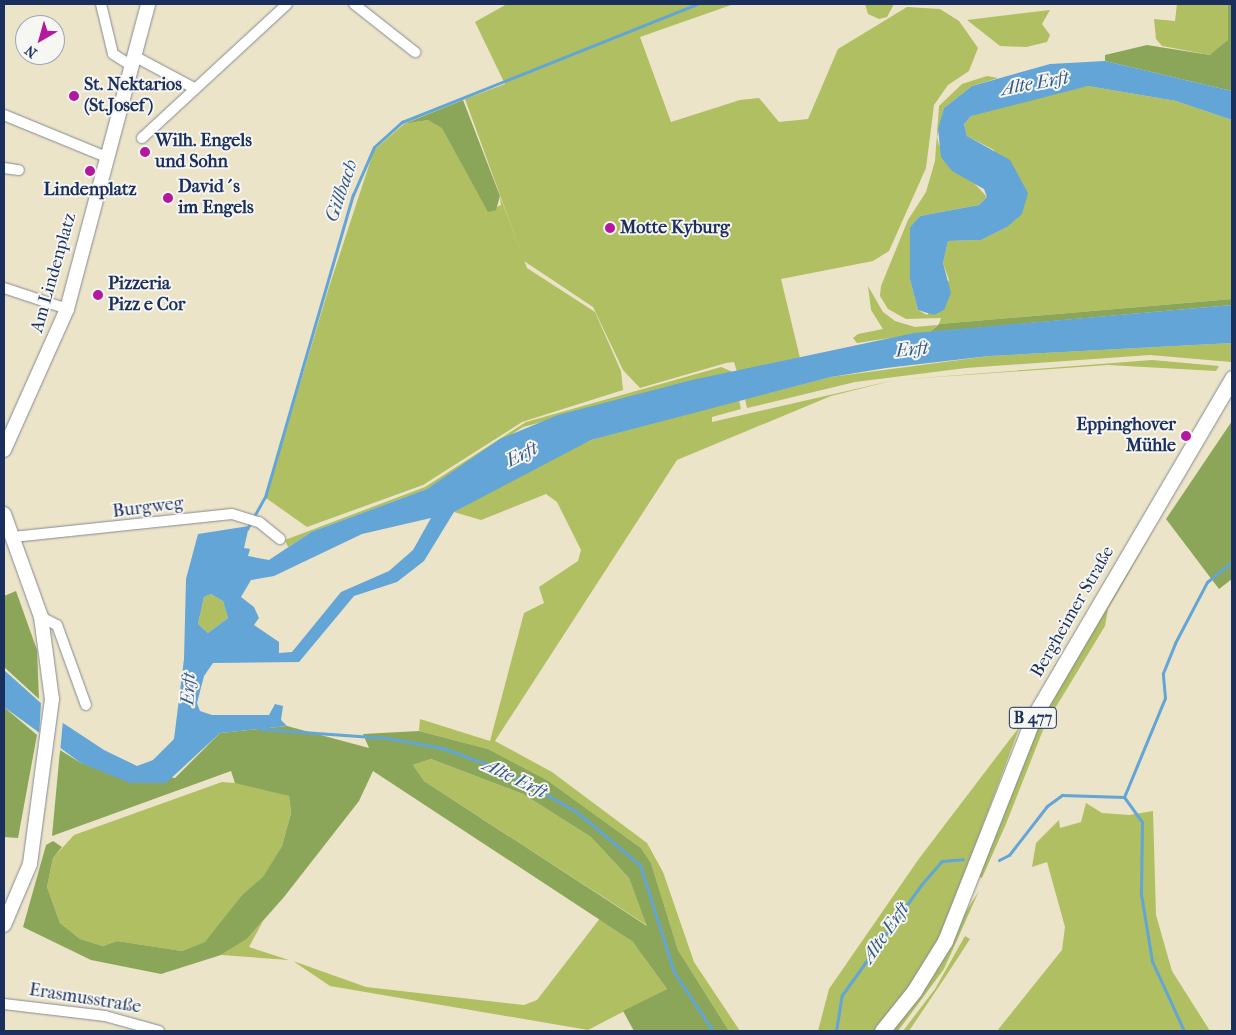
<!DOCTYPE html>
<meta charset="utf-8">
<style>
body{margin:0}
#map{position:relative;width:1236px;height:1035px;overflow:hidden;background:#ece4c8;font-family:"IM FELL French Canon",serif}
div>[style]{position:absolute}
.green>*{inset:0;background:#afbf62}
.forest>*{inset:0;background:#8ba658}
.water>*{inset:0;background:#62a5d6}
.pier>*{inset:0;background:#ece4c8}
.stream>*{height:3px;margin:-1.5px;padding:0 1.5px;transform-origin:1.5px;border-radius:1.5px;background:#62a5d6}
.roads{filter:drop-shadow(0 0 1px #848a93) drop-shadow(0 0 1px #848a93)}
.street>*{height:10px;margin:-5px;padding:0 5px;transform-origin:5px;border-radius:5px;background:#fff}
.secondary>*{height:14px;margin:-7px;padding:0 7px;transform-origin:7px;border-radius:7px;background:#fff}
.primary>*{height:15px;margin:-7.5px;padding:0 7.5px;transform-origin:7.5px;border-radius:7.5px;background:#fff}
.dots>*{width:14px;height:14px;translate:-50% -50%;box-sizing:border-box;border:2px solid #f6f6f2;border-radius:50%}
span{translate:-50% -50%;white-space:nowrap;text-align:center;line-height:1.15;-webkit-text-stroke:4px #f6f6f2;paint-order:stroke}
.shield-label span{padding:1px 4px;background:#f6f6f2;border:1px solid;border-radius:4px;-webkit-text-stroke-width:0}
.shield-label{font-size:16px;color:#1b2f5e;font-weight:700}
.poi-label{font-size:18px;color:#1b2f5e;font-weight:700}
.left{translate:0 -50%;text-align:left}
.right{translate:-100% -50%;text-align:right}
.street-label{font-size:18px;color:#1b2f5e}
.water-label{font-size:19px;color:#345888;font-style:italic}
.frame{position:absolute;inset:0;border:5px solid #1b2f5e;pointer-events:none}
.north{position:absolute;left:15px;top:15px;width:50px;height:50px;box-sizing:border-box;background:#f6f6f2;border:1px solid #9ea6b7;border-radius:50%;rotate:218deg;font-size:14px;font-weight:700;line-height:20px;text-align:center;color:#1b2f5e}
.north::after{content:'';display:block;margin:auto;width:18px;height:22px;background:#b5179e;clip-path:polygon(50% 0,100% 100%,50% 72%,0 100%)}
</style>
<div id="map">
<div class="green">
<i style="clip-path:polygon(507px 4px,734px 4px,640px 37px,671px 122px,740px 100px,759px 98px,779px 122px,808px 119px,838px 49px,907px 7px,940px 9px,959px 21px,978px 48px,969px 71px,948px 85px,934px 105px,926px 168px,889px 251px,873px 261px,781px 279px,800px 358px,737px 372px,734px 362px,726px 363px,640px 388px,623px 370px,593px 307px,524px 261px,465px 99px,505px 84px,475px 22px)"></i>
<i style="clip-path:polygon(865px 4px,893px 4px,893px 6px,887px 17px,879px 19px,868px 14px)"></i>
<i style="clip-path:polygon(1177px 4px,1228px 4px,1228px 40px,1223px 47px,1210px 55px,1162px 46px,1156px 39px,1154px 19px,1175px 21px)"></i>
<i style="clip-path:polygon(1050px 10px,1042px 24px,1050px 35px,1047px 42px,1026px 47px,1000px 46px,967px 20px)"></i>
<i style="clip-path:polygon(987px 76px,998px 78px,972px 86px,944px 108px,937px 137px,939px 145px,987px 197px,979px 205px,920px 216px,910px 227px,910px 279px,918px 310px,927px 315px,949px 280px,943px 263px,948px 241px,981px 240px,1007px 227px,994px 150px,967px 136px,964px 124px,971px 116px,1006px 103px,1088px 86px,1176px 101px,1232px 120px,1232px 299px,939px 324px,941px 318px,906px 319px,888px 309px,880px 296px,881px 286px,908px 220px,926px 192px,935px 161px,939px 106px,962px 84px)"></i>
<i style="clip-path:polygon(428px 120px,442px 127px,488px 211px,501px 205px,500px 196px,527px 268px,595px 312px,621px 371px,623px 390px,522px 422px,423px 485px,307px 527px,266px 498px,329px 287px,374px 150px,404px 124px)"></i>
<i style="clip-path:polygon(868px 286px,883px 312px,895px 321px,915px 327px,937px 325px,930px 332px,857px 343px,853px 338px,858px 334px,883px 329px,871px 310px)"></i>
<i style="clip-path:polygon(1232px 343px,1231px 362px,1150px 355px,966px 368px,855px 382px,747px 408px,745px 399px,831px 377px,989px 356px)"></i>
<i style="clip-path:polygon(1152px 360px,1219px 366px,1216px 371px,1108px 365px,895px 380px,831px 396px,677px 460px,495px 741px,552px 772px,647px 843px,663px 872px,694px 962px,740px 1031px,729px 1031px,678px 950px,651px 863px,641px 848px,547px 780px,488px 749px,419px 731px,420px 719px,490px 741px,524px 613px,544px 603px,539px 587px,578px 561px,581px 550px,557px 502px,546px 494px,481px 520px,454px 512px,543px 462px,591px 440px,739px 400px,741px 409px,712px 417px,712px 422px,895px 380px)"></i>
<i style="clip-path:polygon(721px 367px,733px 372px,523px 427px,427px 489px,311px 532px,288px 547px,285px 540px,425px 487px,526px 422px)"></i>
<i style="clip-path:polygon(1157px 524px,1108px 609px,1105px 626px,1045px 725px,1006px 824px,982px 878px,978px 876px,1027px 741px)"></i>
<i style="clip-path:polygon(211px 594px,223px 601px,228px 618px,208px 633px,198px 624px,204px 597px)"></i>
<i style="clip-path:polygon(1020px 726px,940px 940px,921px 971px,875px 1031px,818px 1031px,829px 989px,918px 860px)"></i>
<i style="clip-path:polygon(431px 759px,523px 794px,591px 837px,629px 878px,648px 926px,424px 781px,413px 765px)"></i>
<i style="clip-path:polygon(222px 782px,249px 784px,289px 796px,291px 813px,282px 846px,263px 878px,242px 895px,206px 942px,182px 951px,117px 941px,103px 946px,80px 939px,60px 923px,47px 887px,53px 858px,74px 835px)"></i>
<i style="clip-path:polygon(1086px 803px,1102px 813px,1129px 815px,1153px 811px,1156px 915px,1172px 971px,1210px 1031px,997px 1031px,1062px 950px,1065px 927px,1047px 862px,1032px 867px,1036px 843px,1059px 820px,1060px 828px,1081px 822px)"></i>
<i style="clip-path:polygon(979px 891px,944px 969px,898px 1031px,890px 1031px)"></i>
<i style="clip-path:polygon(601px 917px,632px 941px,667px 989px,588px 1030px,330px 986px,293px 961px,366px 987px,524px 1005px,537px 1000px)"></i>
<i style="clip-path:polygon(263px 921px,249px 947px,289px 960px,221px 955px,247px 939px)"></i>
<i style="clip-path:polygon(965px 936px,970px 939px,948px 973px,909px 1031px,903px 1031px,935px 989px)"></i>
</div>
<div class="forest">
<i style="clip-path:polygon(1228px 4px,1232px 4px,1232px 91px,1105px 61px,1105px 55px,1147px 45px,1210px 55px,1228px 40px)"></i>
<i style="clip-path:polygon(463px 100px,500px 196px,496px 210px,488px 212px,442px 128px,428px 120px,404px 124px)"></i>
<i style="clip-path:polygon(1232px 299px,1232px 305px,930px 332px,939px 324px)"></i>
<i style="clip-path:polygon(1232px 421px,1232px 579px,1219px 589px,1166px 519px)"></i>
<i style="clip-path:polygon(16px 591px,37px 650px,39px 699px,4px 667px,4px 596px)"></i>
<i style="clip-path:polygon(4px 707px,37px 735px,18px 838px,4px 837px)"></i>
<i style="clip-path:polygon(evenodd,287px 726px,369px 748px,363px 734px,419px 731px,488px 749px,547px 780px,641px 848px,651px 863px,678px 950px,729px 1031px,634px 1031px,623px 1011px,667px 989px,632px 941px,373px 771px,359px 801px,284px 897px,247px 939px,221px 955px,161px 974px,91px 960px,23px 927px,46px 845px,53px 841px,62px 847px,53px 858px,47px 887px,60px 923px,80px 939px,103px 946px,117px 941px,182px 951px,205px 942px,242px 895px,263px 877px,282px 846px,291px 813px,289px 796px,235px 783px,231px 771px,52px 836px,60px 750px,81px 763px,175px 778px,220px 733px,287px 726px,431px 759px,523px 794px,591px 837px,629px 878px,647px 926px,424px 781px,413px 765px,431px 759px)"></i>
</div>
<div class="water">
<i style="clip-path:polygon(1105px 61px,1232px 91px,1232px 120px,1176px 101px,1088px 86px,971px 116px,964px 124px,967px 136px,1010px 160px,1028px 193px,1022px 214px,1007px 227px,981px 240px,948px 241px,943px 263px,951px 293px,944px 310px,934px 315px,918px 310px,910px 279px,910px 227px,920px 216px,979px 205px,987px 197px,984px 189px,952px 171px,941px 157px,938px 129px,944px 108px,972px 86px,1050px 64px)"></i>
<i style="clip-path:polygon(evenodd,1232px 305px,1232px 343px,989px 356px,886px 368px,831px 377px,591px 440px,454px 512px,424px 561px,397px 582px,354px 596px,299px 662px,213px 663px,204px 676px,197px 703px,200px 711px,212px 715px,269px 715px,275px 704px,283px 706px,281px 720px,287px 726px,220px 733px,166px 783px,130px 783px,81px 763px,4px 707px,4px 670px,63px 723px,104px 750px,137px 766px,153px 760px,174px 739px,184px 659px,186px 579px,198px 534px,249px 526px,244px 548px,250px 549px,248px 556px,269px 560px,311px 532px,427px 489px,500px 439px,558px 415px,692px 380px,914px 333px,1232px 305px,431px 518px,413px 550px,389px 571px,341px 592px,292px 652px,279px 653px,279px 642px,254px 625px,259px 618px,254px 607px,241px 597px,251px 580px,274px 576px,362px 534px,431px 518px,1232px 305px,211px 594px,223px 601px,228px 618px,208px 633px,198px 624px,204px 597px,211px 594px)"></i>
</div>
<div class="pier">
<i style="clip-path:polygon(41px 702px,63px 720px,60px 753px,39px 739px)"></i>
</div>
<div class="stream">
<i style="left:247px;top:529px;width:37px;rotate:-61deg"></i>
<i style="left:265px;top:497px;width:315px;rotate:-73.8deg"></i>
<i style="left:353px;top:195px;width:52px;rotate:-66.4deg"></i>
<i style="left:374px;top:147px;width:38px;rotate:-42deg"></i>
<i style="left:402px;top:122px;width:318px;rotate:-21.8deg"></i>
<i style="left:260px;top:729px;width:127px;rotate:4.1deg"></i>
<i style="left:387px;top:738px;width:56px;rotate:10.3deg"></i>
<i style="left:442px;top:748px;width:65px;rotate:19.8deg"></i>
<i style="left:503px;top:770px;width:85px;rotate:29.6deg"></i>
<i style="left:577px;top:812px;width:82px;rotate:40.1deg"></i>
<i style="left:640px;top:865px;width:112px;rotate:72.4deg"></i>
<i style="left:674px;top:972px;width:71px;rotate:56.5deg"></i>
<i style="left:1124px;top:797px;width:107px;rotate:-67.5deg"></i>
<i style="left:1165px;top:698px;width:25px;rotate:-95deg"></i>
<i style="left:1163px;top:673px;width:32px;rotate:-68deg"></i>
<i style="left:1175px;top:643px;width:69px;rotate:-62.3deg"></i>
<i style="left:1207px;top:582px;width:32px;rotate:-39deg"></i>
<i style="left:1124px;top:797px;width:31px;rotate:54deg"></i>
<i style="left:1142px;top:822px;width:72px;rotate:90.8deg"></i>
<i style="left:1141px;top:894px;width:68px;rotate:80.7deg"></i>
<i style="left:1152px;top:961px;width:77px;rotate:65.4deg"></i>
<i style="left:999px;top:860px;width:11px;rotate:-27deg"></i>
<i style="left:1009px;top:855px;width:62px;rotate:-52.2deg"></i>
<i style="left:1047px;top:806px;width:19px;rotate:-36deg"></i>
<i style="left:1062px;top:795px;width:62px;rotate:1.8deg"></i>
<i style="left:836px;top:1031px;width:36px;rotate:-81deg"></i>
<i style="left:842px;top:995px;width:135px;rotate:-54.3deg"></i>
<i style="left:921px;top:885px;width:32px;rotate:-49deg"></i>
<i style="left:942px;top:861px;width:21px;rotate:-5deg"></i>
</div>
<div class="roads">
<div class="street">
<i style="left:101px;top:4px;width:51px;rotate:76.5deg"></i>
<i style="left:113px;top:54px;width:22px;rotate:32deg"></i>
<i style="left:354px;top:4px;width:78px;rotate:38.2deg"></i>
<i style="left:134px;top:56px;width:68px;rotate:28.1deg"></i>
<i style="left:4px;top:115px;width:113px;rotate:22.3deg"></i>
<i style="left:142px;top:138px;width:197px;rotate:-42.7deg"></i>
<i style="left:4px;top:168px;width:15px;rotate:8deg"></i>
<i style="left:4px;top:288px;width:66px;rotate:18.4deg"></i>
<i style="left:13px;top:537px;width:220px;rotate:-6deg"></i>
<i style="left:232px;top:514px;width:28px;rotate:17deg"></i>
<i style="left:259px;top:522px;width:27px;rotate:39deg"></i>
<i style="left:41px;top:617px;width:18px;rotate:27deg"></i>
<i style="left:57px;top:625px;width:85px;rotate:70.1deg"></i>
<i style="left:4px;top:1004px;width:102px;rotate:6.8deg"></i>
<i style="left:105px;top:1016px;width:56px;rotate:15.5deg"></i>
</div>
<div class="secondary">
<i style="left:4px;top:450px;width:154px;rotate:-65.9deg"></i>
<i style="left:67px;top:309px;width:316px;rotate:-75.1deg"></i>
<i style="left:4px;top:514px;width:109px;rotate:70.2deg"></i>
<i style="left:41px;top:617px;width:83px;rotate:82.4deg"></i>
<i style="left:52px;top:699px;width:166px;rotate:97.6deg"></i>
<i style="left:30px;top:864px;width:66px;rotate:113.1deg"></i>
</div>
<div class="primary">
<i style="left:882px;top:1031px;width:51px;rotate:-51.3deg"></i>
<i style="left:914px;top:991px;width:59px;rotate:-58.2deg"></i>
<i style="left:945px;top:941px;width:242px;rotate:-68.4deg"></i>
<i style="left:1034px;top:716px;width:392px;rotate:-59.6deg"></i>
</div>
</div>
<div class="dots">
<i style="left:74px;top:96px;background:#b5179e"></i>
<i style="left:145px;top:152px;background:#b5179e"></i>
<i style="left:90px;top:171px;background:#b5179e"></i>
<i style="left:168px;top:198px;background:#b5179e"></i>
<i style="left:610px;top:228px;background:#b5179e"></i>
<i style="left:98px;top:295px;background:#b5179e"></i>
<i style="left:1186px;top:436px;background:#b5179e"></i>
</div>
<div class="shield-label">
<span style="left:1033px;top:718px">B 477</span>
</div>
<div class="poi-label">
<span class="left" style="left:84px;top:96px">St. Nektarios<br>(St.Josef)</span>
<span class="left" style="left:155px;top:152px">Wilh. Engels<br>und Sohn</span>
<span class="left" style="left:178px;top:198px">David´s<br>im Engels</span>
<span style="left:90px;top:190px">Lindenplatz</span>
<span class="left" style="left:620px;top:228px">Motte Kyburg</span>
<span class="left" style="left:108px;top:295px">Pizzeria<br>Pizz e Cor</span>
<span class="right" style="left:1176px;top:436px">Eppinghover<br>Mühle</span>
</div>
<div class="street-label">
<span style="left:54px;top:273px;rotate:-74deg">Am Lindenplatz</span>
<span style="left:148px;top:508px;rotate:-7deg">Burgweg</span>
<span style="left:1073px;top:612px;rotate:-60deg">Bergheimer Straße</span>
<span style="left:85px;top:999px;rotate:9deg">Erasmusstraße</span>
</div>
<div class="water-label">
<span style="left:1035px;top:84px;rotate:-10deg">Alte Erft</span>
<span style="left:342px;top:191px;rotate:-71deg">Gillbach</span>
<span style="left:912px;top:350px;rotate:-6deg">Erft</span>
<span style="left:522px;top:455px;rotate:-27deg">Erft</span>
<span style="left:189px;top:689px;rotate:-87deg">Erft</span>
<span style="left:515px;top:779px;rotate:26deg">Alte Erft</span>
<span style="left:886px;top:933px;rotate:-55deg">Alte Erft</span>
</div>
<div class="frame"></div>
<div class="north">N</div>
</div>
